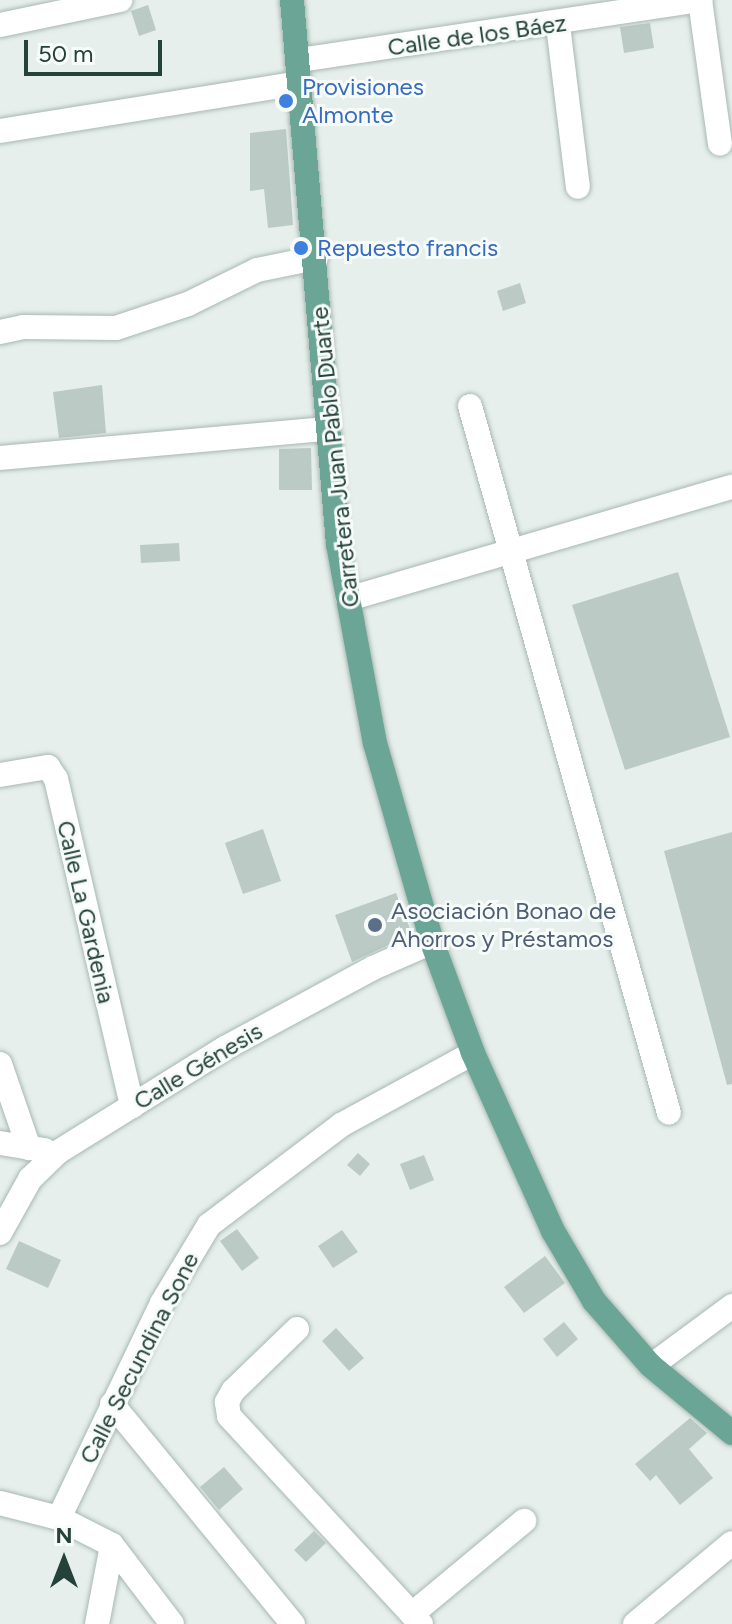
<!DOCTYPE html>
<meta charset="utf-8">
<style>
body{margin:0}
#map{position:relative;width:732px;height:1624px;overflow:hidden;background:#e6efeb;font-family:Figtree,sans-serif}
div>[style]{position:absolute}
.building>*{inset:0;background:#bbcac4}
.roads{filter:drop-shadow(0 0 2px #a8b8b2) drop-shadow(0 0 2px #a8b8b2)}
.minor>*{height:24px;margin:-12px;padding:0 12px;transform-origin:12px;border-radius:12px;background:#fff}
.major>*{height:24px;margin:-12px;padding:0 12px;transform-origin:12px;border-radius:12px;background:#6aa596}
.dots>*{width:22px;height:22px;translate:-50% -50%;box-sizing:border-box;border:4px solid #f7fbf9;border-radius:50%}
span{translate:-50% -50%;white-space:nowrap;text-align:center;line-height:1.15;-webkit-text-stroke:6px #f7fbf9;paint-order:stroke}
.street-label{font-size:24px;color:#24423a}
.shop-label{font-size:24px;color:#366cbe}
.left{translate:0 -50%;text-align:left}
.service-label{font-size:24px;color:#4e5e75}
.north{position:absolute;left:24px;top:1520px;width:80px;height:80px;-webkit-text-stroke:6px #f7fbf9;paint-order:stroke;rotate:0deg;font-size:22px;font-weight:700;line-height:32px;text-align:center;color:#24423a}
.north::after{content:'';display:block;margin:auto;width:28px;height:36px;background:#24423a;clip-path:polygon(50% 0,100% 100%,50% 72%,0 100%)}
.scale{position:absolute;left:24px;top:40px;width:138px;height:36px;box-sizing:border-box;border:4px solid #24423a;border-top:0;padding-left:10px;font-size:24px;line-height:28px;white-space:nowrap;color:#24423a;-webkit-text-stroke:6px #f7fbf9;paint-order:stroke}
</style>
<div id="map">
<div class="building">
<i style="clip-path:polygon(148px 5px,156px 30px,139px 36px,131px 11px)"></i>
<i style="clip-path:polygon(650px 23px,654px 48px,624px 53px,620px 27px)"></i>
<i style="clip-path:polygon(286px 129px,293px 225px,268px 228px,264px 189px,250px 191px,250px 133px)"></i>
<i style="clip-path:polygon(520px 283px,526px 303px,503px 311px,497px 291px)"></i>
<i style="clip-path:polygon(102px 385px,106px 433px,59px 438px,53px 392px)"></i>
<i style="clip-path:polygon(311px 448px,312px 490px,279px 490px,279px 449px)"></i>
<i style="clip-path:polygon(179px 543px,180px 561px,141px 563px,140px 545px)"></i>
<i style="clip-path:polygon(678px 572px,730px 737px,625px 770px,572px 605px)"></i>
<i style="clip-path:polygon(263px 829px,281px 881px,243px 894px,225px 843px)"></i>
<i style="clip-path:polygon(732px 832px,732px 1084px,727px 1085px,664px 851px)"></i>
<i style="clip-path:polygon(396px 893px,412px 934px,352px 962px,335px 915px)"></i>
<i style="clip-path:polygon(358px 1153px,370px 1164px,360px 1176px,347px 1165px)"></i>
<i style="clip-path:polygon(424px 1155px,434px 1180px,410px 1190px,400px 1164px)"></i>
<i style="clip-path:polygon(237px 1229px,259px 1258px,242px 1271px,220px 1241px)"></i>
<i style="clip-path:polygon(342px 1230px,358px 1252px,333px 1268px,318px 1246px)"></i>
<i style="clip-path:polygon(19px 1241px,61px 1260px,48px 1288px,6px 1269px)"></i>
<i style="clip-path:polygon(545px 1256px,565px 1283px,524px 1313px,504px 1287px)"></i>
<i style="clip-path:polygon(564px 1322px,578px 1339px,557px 1357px,543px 1339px)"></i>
<i style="clip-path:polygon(336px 1328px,364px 1358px,349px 1371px,322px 1341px)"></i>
<i style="clip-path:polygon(690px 1418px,707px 1433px,689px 1449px,713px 1478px,680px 1505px,656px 1475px,650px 1481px,635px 1464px)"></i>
<i style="clip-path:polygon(224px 1467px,243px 1489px,219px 1510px,200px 1487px)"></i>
<i style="clip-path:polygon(314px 1531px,326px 1543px,306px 1562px,294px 1550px)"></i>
</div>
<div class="roads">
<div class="minor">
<i style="left:700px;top:0;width:145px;rotate:82.1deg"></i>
<i style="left:0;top:25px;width:123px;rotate:-11.8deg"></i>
<i style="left:558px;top:25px;width:163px;rotate:83deg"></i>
<i style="left:299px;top:60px;width:406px;rotate:-8.5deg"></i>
<i style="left:0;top:131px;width:304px;rotate:-9.1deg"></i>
<i style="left:0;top:332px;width:24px;rotate:-12deg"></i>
<i style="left:23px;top:327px;width:93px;rotate:0.6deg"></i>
<i style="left:116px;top:328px;width:76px;rotate:-18.4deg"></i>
<i style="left:188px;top:304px;width:77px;rotate:-26.2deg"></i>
<i style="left:257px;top:270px;width:60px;rotate:-11.5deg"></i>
<i style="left:470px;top:406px;width:734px;rotate:74.28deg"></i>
<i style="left:0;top:458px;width:327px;rotate:-5.1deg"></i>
<i style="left:348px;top:599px;width:400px;rotate:-16.3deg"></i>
<i style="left:0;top:775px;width:49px;rotate:-9.5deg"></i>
<i style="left:48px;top:767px;width:14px;rotate:56deg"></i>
<i style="left:56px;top:779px;width:336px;rotate:76.9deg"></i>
<i style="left:0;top:1064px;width:89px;rotate:71deg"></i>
<i style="left:0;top:1143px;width:45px;rotate:9deg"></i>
<i style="left:0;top:1233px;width:62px;rotate:-60.9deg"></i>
<i style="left:30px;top:1179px;width:39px;rotate:-44deg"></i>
<i style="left:58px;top:1152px;width:197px;rotate:-31.9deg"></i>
<i style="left:225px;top:1048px;width:168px;rotate:-28.4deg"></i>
<i style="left:373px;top:968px;width:64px;rotate:-23.8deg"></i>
<i style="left:297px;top:1329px;width:89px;rotate:135.9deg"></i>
<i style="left:233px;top:1391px;width:13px;rotate:119deg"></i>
<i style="left:227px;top:1402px;width:14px;rotate:82deg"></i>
<i style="left:229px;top:1416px;width:283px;rotate:47.3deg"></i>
<i style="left:651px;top:1366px;width:101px;rotate:-36.5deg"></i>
<i style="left:112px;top:1404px;width:285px;rotate:50.6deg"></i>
<i style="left:0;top:1503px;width:61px;rotate:14.3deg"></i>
<i style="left:59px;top:1518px;width:59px;rotate:27deg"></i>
<i style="left:112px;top:1545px;width:99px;rotate:52.8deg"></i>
<i style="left:59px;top:1518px;width:238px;rotate:-64.4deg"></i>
<i style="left:162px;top:1303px;width:91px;rotate:-58.9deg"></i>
<i style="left:209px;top:1225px;width:166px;rotate:-37.1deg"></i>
<i style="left:341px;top:1125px;width:150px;rotate:-28.6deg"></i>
<i style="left:412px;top:1614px;width:146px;rotate:-39.7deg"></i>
<i style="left:97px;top:1624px;width:80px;rotate:-79.2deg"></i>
<i style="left:635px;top:1624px;width:126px;rotate:-39.9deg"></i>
</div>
<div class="major">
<i style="left:292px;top:0;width:546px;rotate:85.17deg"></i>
<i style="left:338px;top:544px;width:202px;rotate:79.5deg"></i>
<i style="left:375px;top:743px;width:207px;rotate:74deg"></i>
<i style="left:432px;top:942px;width:118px;rotate:69.7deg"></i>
<i style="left:473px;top:1053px;width:195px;rotate:65.8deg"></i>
<i style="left:553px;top:1231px;width:81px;rotate:59.6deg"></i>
<i style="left:594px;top:1301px;width:86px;rotate:48.8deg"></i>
<i style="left:651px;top:1366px;width:105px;rotate:39.6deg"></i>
</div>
</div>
<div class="dots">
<i style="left:286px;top:101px;background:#3f7fe0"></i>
<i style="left:301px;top:248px;background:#3f7fe0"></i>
<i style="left:375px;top:925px;background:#5c6f8a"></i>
</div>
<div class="street-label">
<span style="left:477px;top:35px;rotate:-8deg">Calle de los Báez</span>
<span style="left:335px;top:457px;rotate:-96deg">Carretera Juan Pablo Duarte</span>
<span style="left:86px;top:912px;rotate:77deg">Calle La Gardenia</span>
<span style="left:198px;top:1066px;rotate:-31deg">Calle Génesis</span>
<span style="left:139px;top:1358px;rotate:-63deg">Calle Secundina Sone</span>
</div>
<div class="shop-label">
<span class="left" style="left:302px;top:101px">Provisiones<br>Almonte</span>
<span class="left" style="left:317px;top:248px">Repuesto francis</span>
</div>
<div class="service-label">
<span class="left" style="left:391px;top:925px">Asociación Bonao de<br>Ahorros y Préstamos</span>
</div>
<div class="north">N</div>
<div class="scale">50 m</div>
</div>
